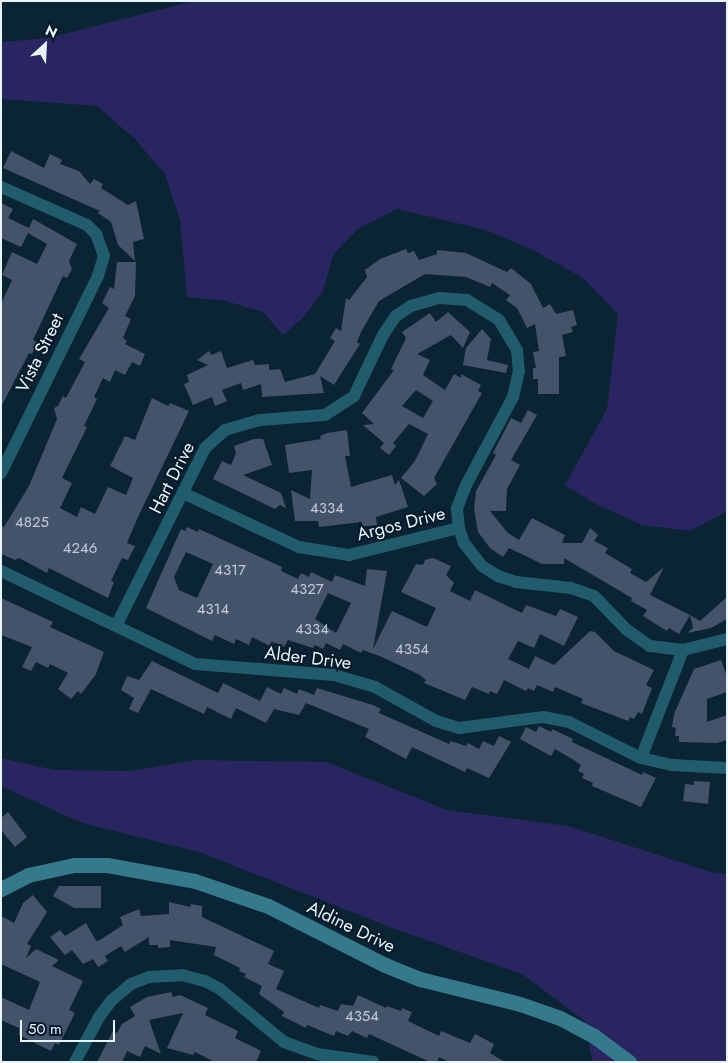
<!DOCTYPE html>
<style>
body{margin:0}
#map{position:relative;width:728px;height:1063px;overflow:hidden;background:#0a2433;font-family:Jost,sans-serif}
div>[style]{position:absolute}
.green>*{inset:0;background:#292560}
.building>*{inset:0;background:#44526a}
.minor>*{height:12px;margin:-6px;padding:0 6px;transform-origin:6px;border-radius:6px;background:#205c6b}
.secondary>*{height:15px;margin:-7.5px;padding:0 7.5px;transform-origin:7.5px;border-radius:7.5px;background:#357a8c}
span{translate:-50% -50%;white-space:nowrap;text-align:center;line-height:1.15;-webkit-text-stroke:4px #021a29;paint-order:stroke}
.number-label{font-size:15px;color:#bfccd8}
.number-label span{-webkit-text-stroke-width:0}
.street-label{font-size:18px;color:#e8f4fd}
.frame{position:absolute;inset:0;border:2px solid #e8f4fd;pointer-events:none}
.north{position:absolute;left:20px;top:20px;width:50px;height:50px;-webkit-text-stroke:4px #021a29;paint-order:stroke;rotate:25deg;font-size:14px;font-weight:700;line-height:20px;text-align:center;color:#e8f4fd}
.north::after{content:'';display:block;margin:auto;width:18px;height:22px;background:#e8f4fd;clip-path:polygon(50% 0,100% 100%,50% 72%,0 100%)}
.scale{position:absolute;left:20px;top:1020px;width:95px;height:22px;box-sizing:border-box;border:2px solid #e8f4fd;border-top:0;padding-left:6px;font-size:15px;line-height:18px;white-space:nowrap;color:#e8f4fd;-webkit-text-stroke:4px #021a29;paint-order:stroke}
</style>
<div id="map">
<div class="green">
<i style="clip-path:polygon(194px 1px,727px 1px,727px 511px,690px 531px,642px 525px,594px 503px,565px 485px,607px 409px,618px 314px,583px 278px,533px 250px,486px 230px,397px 209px,358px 229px,333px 255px,323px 291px,303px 318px,283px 335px,263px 312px,226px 301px,187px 297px,180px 220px,165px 174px,135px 139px,97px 106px,1px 99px,1px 42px,48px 38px)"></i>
<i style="clip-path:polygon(1px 758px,54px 770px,130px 771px,196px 760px,326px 762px,447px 810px,568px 826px,711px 872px,727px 874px,727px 1062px,593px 1062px,584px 1020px,522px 974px,395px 929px,199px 852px,82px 823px,1px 786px)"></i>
</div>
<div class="building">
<i style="clip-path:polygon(11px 151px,44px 168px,50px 154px,62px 160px,60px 164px,79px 171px,90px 184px,94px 179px,103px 184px,101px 188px,128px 205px,136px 201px,144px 239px,133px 242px,135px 261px,118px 245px,111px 222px,98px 213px,100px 211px,3px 168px)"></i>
<i style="clip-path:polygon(1px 203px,13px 209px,8px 218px,29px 228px,33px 219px,77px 244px,69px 261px,72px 269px,67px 278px,63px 276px,33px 340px,37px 342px,32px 354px,29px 353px,1px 407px,1px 304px,12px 280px,2px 275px,12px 252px,37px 264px,47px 244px,28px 233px,21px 247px,1px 238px)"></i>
<i style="clip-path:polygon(406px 249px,408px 253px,414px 251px,419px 260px,437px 254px,437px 250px,466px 253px,507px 272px,511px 268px,531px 284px,543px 308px,550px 304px,556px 314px,573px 310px,577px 325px,571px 327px,573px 332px,562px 335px,566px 356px,559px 357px,559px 394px,538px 394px,538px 379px,533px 379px,533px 368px,536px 368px,533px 352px,539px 351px,535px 324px,527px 328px,517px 308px,506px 300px,510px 295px,492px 283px,490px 287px,466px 277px,425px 274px,379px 301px,361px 332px,357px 342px,360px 344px,334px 385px,320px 376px,324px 393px,262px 397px,261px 384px,243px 390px,241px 383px,222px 390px,227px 401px,215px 406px,212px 397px,193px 405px,184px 384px,189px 382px,187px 375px,208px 365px,197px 360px,209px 351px,211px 355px,221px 351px,227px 368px,253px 360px,255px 365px,269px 364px,269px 370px,280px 369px,285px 382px,315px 374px,335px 341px,330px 338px,336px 328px,341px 331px,346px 298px,349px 300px,367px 277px,365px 270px,380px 259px)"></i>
<i style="clip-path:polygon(117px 262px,136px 262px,135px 296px,125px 316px,131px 319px,123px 338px,127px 341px,125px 344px,145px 354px,140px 366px,132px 362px,125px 375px,115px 370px,110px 382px,103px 378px,94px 397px,97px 399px,84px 426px,87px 427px,62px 478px,72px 483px,60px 508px,77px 517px,81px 507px,95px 514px,108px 487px,126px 495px,133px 478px,110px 466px,125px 436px,135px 440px,152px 398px,168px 406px,170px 403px,189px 411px,138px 517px,127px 543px,135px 546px,128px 560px,122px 558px,111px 581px,114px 582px,108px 598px,49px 568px,47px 573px,19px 558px,15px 560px,1px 554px,1px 526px,4px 527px,29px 486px,57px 419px,54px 408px,58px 406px,63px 396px,66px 398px,85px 362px,79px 359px,109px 308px,102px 303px,110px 287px,114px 289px)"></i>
<i style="clip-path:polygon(evenodd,448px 312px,470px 332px,463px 348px,451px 335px,417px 354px,430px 360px,423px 375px,445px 390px,454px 374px,461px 378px,461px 374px,481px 385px,478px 391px,482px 393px,434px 478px,437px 484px,424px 496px,401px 478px,415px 461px,428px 434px,409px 424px,393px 443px,396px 446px,389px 455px,380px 448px,384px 443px,363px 425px,374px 424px,362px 413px,394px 370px,391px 369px,406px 338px,402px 332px,430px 313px,436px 322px,448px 312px,416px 390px,433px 401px,423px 418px,402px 406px,416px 390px)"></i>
<i style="clip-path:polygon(482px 329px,491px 339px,487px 360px,508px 365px,506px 373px,463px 365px,466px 348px)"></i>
<i style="clip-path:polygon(528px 410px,537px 415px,511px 460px,520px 465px,507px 489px,506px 511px,490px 511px,507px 532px,519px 540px,532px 518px,565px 535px,562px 543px,582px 543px,590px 528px,598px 535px,594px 541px,608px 548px,605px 553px,632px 569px,630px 573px,646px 582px,664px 567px,650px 595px,690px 615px,679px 634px,669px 628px,667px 631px,643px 616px,647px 610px,631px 601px,632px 598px,564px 558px,564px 564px,542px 564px,509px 548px,503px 557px,490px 548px,478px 532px,474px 509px,476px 491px,496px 455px,493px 453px,511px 418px,521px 423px)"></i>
<i style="clip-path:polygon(347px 430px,350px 456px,345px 456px,351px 487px,392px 475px,395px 485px,399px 480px,408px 507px,376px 517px,377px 525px,368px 526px,362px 526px,362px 522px,319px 527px,318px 521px,295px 521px,291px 490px,310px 499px,312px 470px,289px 473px,285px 445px,321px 439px,320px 436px,327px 433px)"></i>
<i style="clip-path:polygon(254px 439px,263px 439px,272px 465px,243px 475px,281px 493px,286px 508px,280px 505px,275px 509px,213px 479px,222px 461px,231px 465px,236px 453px,234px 446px)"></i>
<i style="clip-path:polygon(evenodd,187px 527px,198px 532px,199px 529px,282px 567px,281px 571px,298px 579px,301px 573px,309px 577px,311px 572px,332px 582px,335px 575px,365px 586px,367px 569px,387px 571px,373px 649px,392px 611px,427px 627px,436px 608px,401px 592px,416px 564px,423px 565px,425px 560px,433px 558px,451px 566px,446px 575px,454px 583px,450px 591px,470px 601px,475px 590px,522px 613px,526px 605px,556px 616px,560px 609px,578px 617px,564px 646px,540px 634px,534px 648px,518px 641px,508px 659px,529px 669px,535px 656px,554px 665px,590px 631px,595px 632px,614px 651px,654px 670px,646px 685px,652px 688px,642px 714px,638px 712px,634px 719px,630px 717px,628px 721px,581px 703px,583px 699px,555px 687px,553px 692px,537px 685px,534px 691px,528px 688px,526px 691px,504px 680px,497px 694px,490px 691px,489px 694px,472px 687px,465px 700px,424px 683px,426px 680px,420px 675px,382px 657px,363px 650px,361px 653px,343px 644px,340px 650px,326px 643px,323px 649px,315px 645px,313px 648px,288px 640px,284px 647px,274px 642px,272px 647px,252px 637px,249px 645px,236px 639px,234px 644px,215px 635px,212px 641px,146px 608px,181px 529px,185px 531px,187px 527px,186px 552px,213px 564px,197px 598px,179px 590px,174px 577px,186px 552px,187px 527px,328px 593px,351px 603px,336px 633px,315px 619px,328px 593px)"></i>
<i style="clip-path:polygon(727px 597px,727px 619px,711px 628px,687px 633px,693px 628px,690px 615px,700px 621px)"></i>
<i style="clip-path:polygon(1px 598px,53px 622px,50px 627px,104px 652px,96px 674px,81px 694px,78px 691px,71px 699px,58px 689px,68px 673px,50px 664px,48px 668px,36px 662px,31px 671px,22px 667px,32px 647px,1px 635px)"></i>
<i style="clip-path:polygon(721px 660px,727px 677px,727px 692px,707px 699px,707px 722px,727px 715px,727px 740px,717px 743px,679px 742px,679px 736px,675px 736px,676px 728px,672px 727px,674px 714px,694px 669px)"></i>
<i style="clip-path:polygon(152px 661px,218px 693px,223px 683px,260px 701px,267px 687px,281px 694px,284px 688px,297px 694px,299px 689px,314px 695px,317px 688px,373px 705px,381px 709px,379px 713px,449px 744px,451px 741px,466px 746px,468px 743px,479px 749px,483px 741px,494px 746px,499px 736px,511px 742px,489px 778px,467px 768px,465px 772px,412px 747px,406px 759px,365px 737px,369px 729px,306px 703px,299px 715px,274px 709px,266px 723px,236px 708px,231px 719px,207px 707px,204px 714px,151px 689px,138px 713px,129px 709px,134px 698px,121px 690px,127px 676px,139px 680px)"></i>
<i style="clip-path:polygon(539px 726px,551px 732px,552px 729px,573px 739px,572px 742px,642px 775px,643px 772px,656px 778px,641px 807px,592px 786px,593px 783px,582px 778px,584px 774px,578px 771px,581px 765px,572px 759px,555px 749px,551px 756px,520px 739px,526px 727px,536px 732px)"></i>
<i style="clip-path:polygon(694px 781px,710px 782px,708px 804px,683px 801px,685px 784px,694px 785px)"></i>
<i style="clip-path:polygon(8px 812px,27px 837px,15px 847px,1px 830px,1px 818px)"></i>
<i style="clip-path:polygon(59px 886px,101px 886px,101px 908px,74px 908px,53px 896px)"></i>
<i style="clip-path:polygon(33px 895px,47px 912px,27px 944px,31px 946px,26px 958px,36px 949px,59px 960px,52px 966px,83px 981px,69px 1010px,75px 1013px,59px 1045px,55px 1043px,51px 1051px,19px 1035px,19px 1028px,1px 1020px,1px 997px,29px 1010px,40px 982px,1px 964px,1px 916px,14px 923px,23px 903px)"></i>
<i style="clip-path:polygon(169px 902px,190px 907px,191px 904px,202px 906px,202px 917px,274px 951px,268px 964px,284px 971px,276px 989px,319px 1008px,320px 1005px,338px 1011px,341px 1004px,353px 1006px,358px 995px,386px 1008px,387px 1006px,401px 1011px,402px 1008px,412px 1012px,408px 1021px,439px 1036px,441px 1031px,470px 1043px,475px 1034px,494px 1044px,490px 1053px,505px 1062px,449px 1062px,439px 1057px,437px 1062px,430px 1062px,369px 1034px,367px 1038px,352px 1031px,348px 1036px,336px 1031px,334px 1036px,307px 1025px,306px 1028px,282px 1016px,284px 1012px,259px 994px,262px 986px,244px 977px,246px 974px,239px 971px,240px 968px,214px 955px,216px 947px,170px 940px,170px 947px,158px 948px,158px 945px,149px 945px,149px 937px,125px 952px,121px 946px,105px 956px,108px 961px,98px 967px,93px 959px,83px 964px,72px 950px,65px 955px,50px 937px,60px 930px,65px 936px,86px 923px,96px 941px,100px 940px,123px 925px,120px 917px,139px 909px,141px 916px,169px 914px)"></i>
<i style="clip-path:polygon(171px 992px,173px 997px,180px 995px,208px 1008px,205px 1015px,238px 1031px,235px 1038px,261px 1051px,256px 1062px,215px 1062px,195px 1052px,193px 1055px,167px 1048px,183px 1013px,149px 1020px,161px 1054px,145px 1046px,140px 1057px,127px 1051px,122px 1062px,97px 1062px,113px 1031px,117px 1033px,122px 1024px,135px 1016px,130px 1007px,147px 997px)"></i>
</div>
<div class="minor">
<i style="left:1px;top:187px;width:94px;rotate:23.8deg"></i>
<i style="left:87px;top:225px;width:13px;rotate:45deg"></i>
<i style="left:96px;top:234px;width:23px;rotate:70deg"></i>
<i style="left:104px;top:256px;width:21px;rotate:107deg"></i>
<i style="left:98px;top:276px;width:220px;rotate:116.2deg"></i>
<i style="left:183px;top:493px;width:128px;rotate:25deg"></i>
<i style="left:299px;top:547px;width:51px;rotate:9.1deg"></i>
<i style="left:349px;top:555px;width:113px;rotate:-13.8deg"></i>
<i style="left:459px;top:528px;width:16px;rotate:72deg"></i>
<i style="left:464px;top:543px;width:29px;rotate:52deg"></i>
<i style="left:482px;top:566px;width:19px;rotate:32deg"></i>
<i style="left:498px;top:576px;width:19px;rotate:18deg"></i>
<i style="left:516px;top:582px;width:55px;rotate:6.2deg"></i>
<i style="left:571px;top:588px;width:24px;rotate:19deg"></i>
<i style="left:594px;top:596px;width:47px;rotate:45.9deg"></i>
<i style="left:627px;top:630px;width:28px;rotate:35deg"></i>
<i style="left:650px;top:646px;width:33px;rotate:7deg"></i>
<i style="left:1px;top:571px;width:215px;rotate:25.6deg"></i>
<i style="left:195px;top:664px;width:139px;rotate:4.5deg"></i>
<i style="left:334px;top:675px;width:43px;rotate:16.3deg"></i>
<i style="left:375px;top:687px;width:70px;rotate:29.1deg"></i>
<i style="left:436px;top:721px;width:24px;rotate:17deg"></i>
<i style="left:459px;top:728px;width:85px;rotate:-7.5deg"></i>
<i style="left:543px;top:717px;width:26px;rotate:11deg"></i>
<i style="left:569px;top:722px;width:80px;rotate:26.6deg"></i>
<i style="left:641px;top:758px;width:32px;rotate:13deg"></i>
<i style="left:672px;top:765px;width:55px;rotate:3.1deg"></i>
<i style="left:116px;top:626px;width:199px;rotate:-63.4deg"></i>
<i style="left:205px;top:448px;width:27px;rotate:-42deg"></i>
<i style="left:225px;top:430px;width:36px;rotate:-16deg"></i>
<i style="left:260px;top:420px;width:65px;rotate:-4.4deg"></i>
<i style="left:325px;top:415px;width:35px;rotate:-33deg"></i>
<i style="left:354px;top:396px;width:68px;rotate:-64.6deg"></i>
<i style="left:383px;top:335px;width:23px;rotate:-56deg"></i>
<i style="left:396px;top:316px;width:18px;rotate:-34deg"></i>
<i style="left:411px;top:306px;width:29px;rotate:-16deg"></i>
<i style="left:439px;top:298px;width:28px;rotate:4deg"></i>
<i style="left:467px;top:300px;width:38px;rotate:32deg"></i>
<i style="left:499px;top:320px;width:35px;rotate:59deg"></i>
<i style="left:517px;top:350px;width:21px;rotate:85deg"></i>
<i style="left:519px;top:371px;width:27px;rotate:103deg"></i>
<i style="left:513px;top:397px;width:100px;rotate:118.1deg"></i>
<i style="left:466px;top:485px;width:26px;rotate:111deg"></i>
<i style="left:457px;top:509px;width:19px;rotate:84deg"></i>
<i style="left:641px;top:758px;width:116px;rotate:-68.7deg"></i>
<i style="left:683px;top:650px;width:45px;rotate:-14deg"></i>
<i style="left:75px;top:1062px;width:51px;rotate:-61.9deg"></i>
<i style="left:99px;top:1017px;width:21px;rotate:-53deg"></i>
<i style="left:112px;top:1000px;width:25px;rotate:-40deg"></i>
<i style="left:131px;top:984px;width:19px;rotate:-21deg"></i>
<i style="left:149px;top:977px;width:33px;rotate:-3deg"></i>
<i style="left:182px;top:975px;width:24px;rotate:15deg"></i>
<i style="left:205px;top:981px;width:17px;rotate:28deg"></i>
<i style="left:220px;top:989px;width:83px;rotate:39.6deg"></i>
<i style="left:284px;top:1042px;width:35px;rotate:20deg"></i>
<i style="left:317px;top:1054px;width:57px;rotate:8.1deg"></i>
</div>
<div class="secondary">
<i style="left:1px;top:889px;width:30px;rotate:-27deg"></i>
<i style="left:28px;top:875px;width:47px;rotate:-12.3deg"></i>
<i style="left:74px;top:865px;width:33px"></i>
<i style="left:107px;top:865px;width:89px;rotate:10.3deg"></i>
<i style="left:195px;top:881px;width:77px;rotate:18.9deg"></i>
<i style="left:268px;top:906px;width:131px;rotate:26.8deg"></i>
<i style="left:385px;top:965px;width:38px;rotate:22deg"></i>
<i style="left:420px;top:979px;width:103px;rotate:14deg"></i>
<i style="left:520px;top:1004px;width:42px;rotate:19.3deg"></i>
<i style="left:560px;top:1018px;width:38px;rotate:28deg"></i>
<i style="left:594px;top:1036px;width:44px;rotate:36.6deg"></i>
</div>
<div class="number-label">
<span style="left:327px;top:509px">4334</span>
<span style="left:32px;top:523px">4825</span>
<span style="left:80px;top:549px">4246</span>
<span style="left:230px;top:571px">4317</span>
<span style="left:307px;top:590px">4327</span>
<span style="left:213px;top:610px">4314</span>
<span style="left:312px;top:630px">4334</span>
<span style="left:412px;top:650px">4354</span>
<span style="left:362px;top:1017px">4354</span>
</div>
<div class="street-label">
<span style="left:40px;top:353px;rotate:-64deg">Vista Street</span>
<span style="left:172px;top:478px;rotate:-63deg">Hart Drive</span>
<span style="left:401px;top:524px;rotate:-14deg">Argos Drive</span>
<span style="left:308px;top:658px;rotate:7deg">Alder Drive</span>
<span style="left:351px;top:927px;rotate:26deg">Aldine Drive</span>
</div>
<div class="frame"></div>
<div class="north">N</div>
<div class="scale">50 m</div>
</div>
